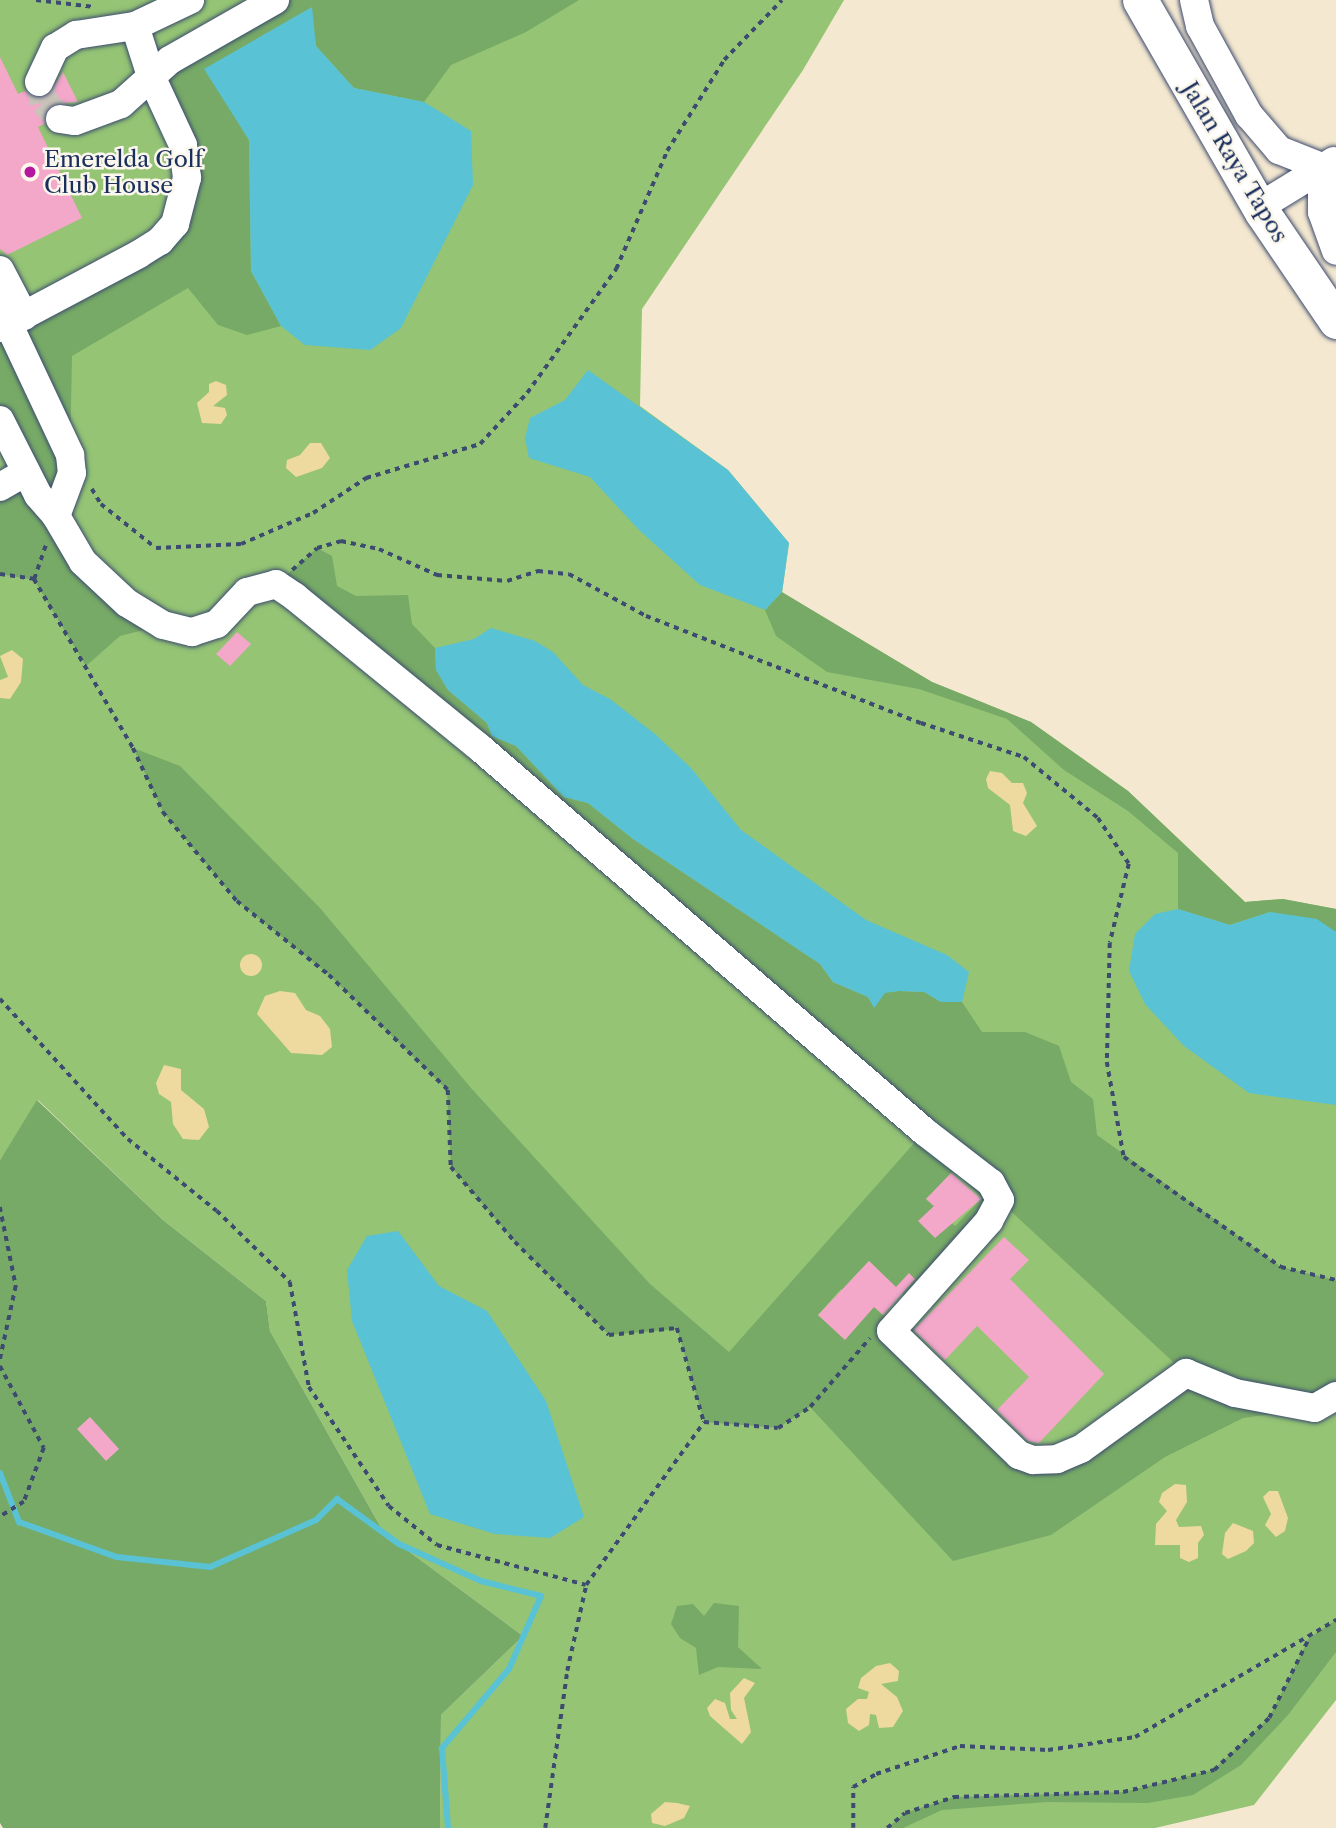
<!DOCTYPE html>
<style>
body{margin:0}
#map{position:relative;width:1336px;height:1828px;overflow:hidden;background:#f4e8d0;font-family:"Libre Caslon Text",serif}
div>[style]{position:absolute}
.green>*{inset:0;background:#94c474}
.forest>*{inset:0;background:#7a6}
.sand>*{inset:0;background:#eeda9e}
.round{border-radius:50%}
.water>*{inset:0;background:#59c2d5}
.stream>*{height:6px;margin:-3px;padding:0 3px;transform-origin:3px;border-radius:3px;background:#59c2d5}
.building>*{inset:0;background:#f3a7c9}
.minor-tunnel>*{height:28px;margin-top:-14px;transform-origin:0;background:repeating-linear-gradient(90deg,#c9c3b9 0 28px,transparent 0 42px)}
.path>*{height:3.5px;margin-top:-1.75px;transform-origin:0;background:repeating-linear-gradient(90deg,#3c4b6f 0 5px,transparent 0 10px)}
.roads{filter:drop-shadow(0 0 2px #3c4b6f) drop-shadow(0 0 2px #3c4b6f)}
.minor>*{height:28px;margin:-14px;padding:0 14px;transform-origin:14px;border-radius:14px;background:#fff}
.major>*{height:35px;margin:-17.5px;padding:0 17.5px;transform-origin:17.5px;border-radius:17.5px;background:#fff}
.dots>*{width:19px;height:19px;translate:-50% -50%;box-sizing:border-box;border:4px solid #fbf7ec;border-radius:50%}
span{translate:-50% -50%;white-space:nowrap;text-align:center;line-height:1.15;-webkit-text-stroke:5px #fbf7ec;paint-order:stroke}
.poi-label{font-size:23px;color:#1b2f5e}
.left{translate:0 -50%;text-align:left}
.street-label{font-size:23px;color:#1b2f5e}
</style>
<div id="map">
<div class="green">
<i style="clip-path:polygon(0 0,844px 0,803px 70px,642px 309px,640px 406px,728px 470px,789px 543px,782px 593px,932px 682px,1031px 722px,1128px 791px,1245px 902px,1283px 899px,1336px 909px,1336px 1700px,1254px 1805px,1155px 1828px,440px 1828px,441px 1715px,523px 1636px,384px 1533px,270px 1331px,266px 1301px,163px 1220px,38px 1100px,0 1160px)"></i>
</div>
<div class="forest">
<i style="clip-path:polygon(275px 0,579px 0,526px 32px,451px 65px,424px 102px,354px 88px,316px 46px,311px 8px,205px 69px,249px 140px,251px 271px,281px 326px,247px 335px,218px 325px,188px 288px,72px 356px,70px 455px,56px 516px,163px 625px,120px 636px,86px 666px,34px 580px,0 574px,0 487px,26px 472px,0 420px,0 306px,9px 323px,139px 254px,183px 201px,151px 76px)"></i>
<i style="clip-path:polygon(evenodd,317px 548px,332px 556px,337px 586px,356px 596px,408px 595px,412px 624px,435px 648px,436px 670px,448px 690px,487px 723px,492px 736px,516px 746px,564px 797px,588px 803px,633px 839px,820px 964px,833px 982px,868px 997px,874px 1007px,885px 992px,899px 991px,924px 992px,941px 1002px,962px 1002px,982px 1032px,1025px 1032px,1059px 1046px,1071px 1082px,1093px 1099px,1097px 1135px,1281px 1267px,1336px 1280px,1336px 1396px,1315px 1408px,1243px 1418px,1165px 1457px,1051px 1535px,953px 1561px,810px 1407px,778px 1428px,704px 1422px,677px 1329px,609px 1335px,515px 1242px,451px 1167px,447px 1090px,329px 975px,237px 901px,163px 812px,133px 748px,180px 766px,320px 908px,471px 1088px,650px 1284px,729px 1352px,924px 1132px,276px 584px,317px 548px,954px 1171px,982px 1198px,955px 1226px,926px 1199px,954px 1171px,317px 548px,1000px 1201px,1185px 1373px,1033px 1460px,891px 1331px,1000px 1201px,317px 548px,869px 1261px,907px 1298px,887px 1319px,849px 1282px,869px 1261px,317px 548px,841px 1289px,868px 1313px,845px 1339px,818px 1315px,841px 1289px)"></i>
<i style="clip-path:polygon(782px 592px,932px 682px,1031px 722px,1128px 791px,1245px 902px,1283px 899px,1336px 909px,1336px 932px,1270px 912px,1230px 925px,1178px 909px,1178px 853px,1128px 811px,1064px 770px,1007px 719px,919px 689px,827px 672px,776px 636px,765px 610px)"></i>
<i style="clip-path:polygon(37px 1100px,163px 1220px,266px 1301px,270px 1331px,384px 1533px,523px 1636px,441px 1715px,440px 1828px,3px 1828px,0 1823px,0 1160px)"></i>
<i style="clip-path:polygon(714px 1603px,739px 1606px,738px 1647px,762px 1669px,718px 1667px,699px 1675px,696px 1648px,680px 1638px,671px 1624px,677px 1606px,693px 1604px,704px 1616px)"></i>
<i style="clip-path:polygon(1336px 1620px,1336px 1652px,1288px 1715px,1241px 1765px,1193px 1795px,1148px 1803px,1047px 1802px,942px 1810px,903px 1828px,887px 1828px,905px 1813px,954px 1797px,1123px 1792px,1213px 1770px,1269px 1718px,1309px 1638px)"></i>
</div>
<div class="sand">
<i style="clip-path:polygon(216px 381px,226px 385px,227px 395px,213px 406px,225px 408px,227px 415px,221px 424px,202px 423px,197px 403px,209px 392px,209px 384px)"></i>
<i style="clip-path:polygon(310px 443px,321px 443px,330px 458px,322px 468px,296px 477px,286px 468px,287px 460px,300px 455px)"></i>
<i style="clip-path:polygon(12px 650px,23px 659px,21px 682px,10px 699px,0 698px,0 680px,8px 677px,0 656px)"></i>
<i style="clip-path:polygon(990px 771px,1002px 773px,1012px 783px,1023px 783px,1027px 793px,1023px 803px,1037px 826px,1026px 836px,1013px 831px,1010px 805px,988px 788px,986px 779px)"></i>
<i class="round" style="left:240px;top:954px;width:22px;height:22px"></i>
<i style="clip-path:polygon(280px 991px,295px 993px,306px 1010px,320px 1016px,330px 1029px,332px 1047px,322px 1055px,291px 1053px,257px 1014px,265px 996px)"></i>
<i style="clip-path:polygon(164px 1065px,181px 1069px,181px 1090px,204px 1109px,209px 1127px,199px 1140px,183px 1139px,173px 1124px,171px 1102px,159px 1094px,156px 1083px)"></i>
<i style="clip-path:polygon(1175px 1484px,1186px 1485px,1187px 1502px,1176px 1520px,1179px 1527px,1201px 1526px,1204px 1535px,1198px 1543px,1198px 1558px,1189px 1562px,1180px 1558px,1180px 1545px,1155px 1545px,1156px 1524px,1167px 1511px,1159px 1502px,1162px 1493px)"></i>
<i style="clip-path:polygon(1269px 1491px,1278px 1491px,1288px 1518px,1285px 1531px,1276px 1537px,1265px 1525px,1271px 1514px,1263px 1497px)"></i>
<i style="clip-path:polygon(1233px 1523px,1253px 1531px,1254px 1543px,1246px 1551px,1228px 1559px,1222px 1554px,1225px 1533px)"></i>
<i style="clip-path:polygon(890px 1663px,899px 1671px,898px 1681px,881px 1684px,897px 1697px,903px 1711px,893px 1727px,879px 1728px,876px 1715px,870px 1714px,869px 1725px,859px 1731px,848px 1723px,846px 1709px,858px 1699px,867px 1699px,869px 1692px,858px 1688px,861px 1678px,876px 1666px)"></i>
<i style="clip-path:polygon(744px 1678px,755px 1683px,744px 1698px,751px 1732px,742px 1744px,710px 1716px,707px 1708px,715px 1699px,725px 1703px,730px 1719px,737px 1719px,731px 1710px,730px 1693px)"></i>
<i style="clip-path:polygon(665px 1802px,677px 1803px,690px 1806px,684px 1818px,665px 1826px,652px 1823px,651px 1814px)"></i>
</div>
<div class="water">
<i style="clip-path:polygon(312px 7px,316px 46px,354px 88px,424px 102px,471px 131px,473px 185px,401px 328px,370px 350px,305px 345px,281px 326px,251px 271px,249px 140px,204px 69px)"></i>
<i style="clip-path:polygon(588px 370px,728px 470px,789px 543px,782px 592px,765px 610px,700px 585px,639px 530px,590px 477px,529px 458px,525px 438px,530px 418px,565px 400px)"></i>
<i style="clip-path:polygon(491px 628px,535px 641px,553px 652px,583px 685px,610px 699px,655px 734px,691px 768px,741px 830px,866px 920px,947px 955px,969px 972px,962px 1002px,941px 1002px,924px 992px,899px 991px,885px 993px,874px 1008px,868px 997px,833px 982px,820px 964px,633px 839px,588px 803px,564px 797px,516px 746px,492px 736px,487px 723px,448px 690px,436px 670px,435px 648px,474px 639px)"></i>
<i style="clip-path:polygon(1178px 909px,1230px 925px,1270px 912px,1317px 919px,1336px 932px,1336px 1105px,1249px 1093px,1184px 1046px,1145px 1004px,1129px 971px,1135px 934px,1155px 914px)"></i>
<i style="clip-path:polygon(398px 1231px,439px 1286px,487px 1311px,546px 1401px,584px 1517px,550px 1538px,495px 1534px,430px 1514px,352px 1321px,347px 1270px,367px 1236px)"></i>
</div>
<div class="stream">
<i style="left:0;top:1473px;width:53px;rotate:68.8deg"></i>
<i style="left:19px;top:1522px;width:104px;rotate:19.7deg"></i>
<i style="left:117px;top:1557px;width:94px;rotate:6.1deg"></i>
<i style="left:210px;top:1567px;width:116px;rotate:-23.9deg"></i>
<i style="left:316px;top:1520px;width:30px;rotate:-45deg"></i>
<i style="left:337px;top:1499px;width:77px;rotate:36deg"></i>
<i style="left:399px;top:1544px;width:90px;rotate:24.3deg"></i>
<i style="left:481px;top:1581px;width:62px;rotate:14deg"></i>
<i style="left:541px;top:1596px;width:80px;rotate:113.7deg"></i>
<i style="left:509px;top:1669px;width:104px;rotate:130.3deg"></i>
<i style="left:442px;top:1748px;width:80px;rotate:85.7deg"></i>
</div>
<div class="building">
<i style="clip-path:polygon(0 57px,18px 94px,25px 91px,33px 97px,48px 96px,63px 72px,78px 102px,53px 104px,46px 109px,44px 124px,38px 127px,82px 218px,7px 255px,0 249px)"></i>
<i style="clip-path:polygon(237px 632px,251px 644px,230px 666px,216px 654px)"></i>
<i style="clip-path:polygon(951px 1173px,981px 1199px,935px 1238px,918px 1221px,934px 1206px,926px 1199px)"></i>
<i style="clip-path:polygon(1004px 1237px,1029px 1260px,1010px 1279px,1104px 1374px,1039px 1443px,1028px 1441px,997px 1410px,1029px 1377px,977px 1326px,945px 1360px,914px 1330px)"></i>
<i style="clip-path:polygon(869px 1261px,896px 1287px,909px 1273px,915px 1279px,883px 1315px,874px 1307px,845px 1340px,818px 1315px)"></i>
<i style="clip-path:polygon(90px 1417px,119px 1449px,106px 1461px,77px 1429px)"></i>
</div>
<div class="minor-tunnel">
<i style="left:39px;top:82px;width:21px;rotate:76deg"></i>
<i style="left:44px;top:102px;width:23px;rotate:47deg"></i>
</div>
<div class="path">
<i style="left:36px;top:0;width:59px;rotate:6.8deg"></i>
<i style="left:92px;top:489px;width:17px;rotate:59deg"></i>
<i style="left:101px;top:504px;width:70px;rotate:38.7deg"></i>
<i style="left:156px;top:548px;width:85px;rotate:-2.7deg"></i>
<i style="left:241px;top:544px;width:78px;rotate:-23.3deg"></i>
<i style="left:313px;top:513px;width:64px;rotate:-33.4deg"></i>
<i style="left:366px;top:478px;width:119px;rotate:-16.6deg"></i>
<i style="left:480px;top:444px;width:69px;rotate:-47.3deg"></i>
<i style="left:527px;top:393px;width:153px;rotate:-54.3deg"></i>
<i style="left:616px;top:269px;width:129px;rotate:-66.6deg"></i>
<i style="left:667px;top:151px;width:107px;rotate:-57.9deg"></i>
<i style="left:724px;top:60px;width:83px;rotate:-46deg"></i>
<i style="left:292px;top:570px;width:33px;rotate:-41deg"></i>
<i style="left:317px;top:548px;width:25px;rotate:-16deg"></i>
<i style="left:341px;top:541px;width:39px;rotate:12deg"></i>
<i style="left:379px;top:549px;width:64px;rotate:24.1deg"></i>
<i style="left:437px;top:575px;width:70px;rotate:4.9deg"></i>
<i style="left:507px;top:581px;width:33px;rotate:-18deg"></i>
<i style="left:538px;top:571px;width:31px;rotate:6deg"></i>
<i style="left:569px;top:574px;width:88px;rotate:28.6deg"></i>
<i style="left:646px;top:616px;width:295px;rotate:21.3deg"></i>
<i style="left:921px;top:723px;width:108px;rotate:18.3deg"></i>
<i style="left:1024px;top:757px;width:96px;rotate:39.5deg"></i>
<i style="left:1098px;top:818px;width:55px;rotate:56deg"></i>
<i style="left:1129px;top:864px;width:81px;rotate:103.5deg"></i>
<i style="left:1110px;top:943px;width:119px;rotate:91.4deg"></i>
<i style="left:1107px;top:1062px;width:97px;rotate:79.9deg"></i>
<i style="left:1124px;top:1157px;width:192px;rotate:35deg"></i>
<i style="left:1281px;top:1267px;width:57px;rotate:13.3deg"></i>
<i style="left:0;top:574px;width:34px;rotate:8deg"></i>
<i style="left:34px;top:579px;width:196px;rotate:59.6deg"></i>
<i style="left:133px;top:748px;width:71px;rotate:64.9deg"></i>
<i style="left:163px;top:812px;width:116px;rotate:50.3deg"></i>
<i style="left:237px;top:901px;width:118px;rotate:38.8deg"></i>
<i style="left:329px;top:975px;width:165px;rotate:44deg"></i>
<i style="left:448px;top:1090px;width:77px;rotate:87.8deg"></i>
<i style="left:451px;top:1167px;width:99px;rotate:49.5deg"></i>
<i style="left:515px;top:1242px;width:132px;rotate:44.7deg"></i>
<i style="left:609px;top:1335px;width:68px;rotate:-5.9deg"></i>
<i style="left:677px;top:1328px;width:98px;rotate:74deg"></i>
<i style="left:34px;top:579px;width:37px;rotate:-71deg"></i>
<i style="left:0;top:999px;width:190px;rotate:47.6deg"></i>
<i style="left:128px;top:1139px;width:114px;rotate:39deg"></i>
<i style="left:217px;top:1211px;width:102px;rotate:44.2deg"></i>
<i style="left:290px;top:1282px;width:107px;rotate:79.7deg"></i>
<i style="left:309px;top:1387px;width:143px;rotate:56.1deg"></i>
<i style="left:389px;top:1506px;width:62px;rotate:39.1deg"></i>
<i style="left:437px;top:1545px;width:154px;rotate:15deg"></i>
<i style="left:0;top:1207px;width:81px;rotate:78.6deg"></i>
<i style="left:16px;top:1286px;width:76px;rotate:102.2deg"></i>
<i style="left:0;top:1366px;width:93px;rotate:61.8deg"></i>
<i style="left:44px;top:1448px;width:58px;rotate:110.3deg"></i>
<i style="left:24px;top:1502px;width:28px;rotate:148deg"></i>
<i style="left:704px;top:1422px;width:74px;rotate:4.6deg"></i>
<i style="left:778px;top:1428px;width:38px;rotate:-33deg"></i>
<i style="left:810px;top:1407px;width:91px;rotate:-49deg"></i>
<i style="left:545px;top:1828px;width:159px;rotate:-82deg"></i>
<i style="left:567px;top:1671px;width:88px;rotate:-77.5deg"></i>
<i style="left:586px;top:1585px;width:201px;rotate:-54.1deg"></i>
<i style="left:853px;top:1828px;width:41px;rotate:-90deg"></i>
<i style="left:853px;top:1787px;width:26px;rotate:-29deg"></i>
<i style="left:876px;top:1774px;width:89px;rotate:-18.4deg"></i>
<i style="left:960px;top:1746px;width:88px;rotate:2.6deg"></i>
<i style="left:1048px;top:1750px;width:88px;rotate:-8.5deg"></i>
<i style="left:1135px;top:1737px;width:233px;rotate:-30.2deg"></i>
<i style="left:887px;top:1828px;width:23px;rotate:-40deg"></i>
<i style="left:905px;top:1813px;width:52px;rotate:-18.1deg"></i>
<i style="left:954px;top:1797px;width:169px;rotate:-1.7deg"></i>
<i style="left:1123px;top:1792px;width:94px;rotate:-13.6deg"></i>
<i style="left:1214px;top:1770px;width:76px;rotate:-43.4deg"></i>
<i style="left:1269px;top:1718px;width:87px;rotate:-63.4deg"></i>
</div>
<div class="roads">
<div class="minor">
<i style="left:1194px;top:0;width:27px;rotate:77deg"></i>
<i style="left:1200px;top:26px;width:102px;rotate:61.2deg"></i>
<i style="left:1249px;top:115px;width:46px;rotate:49.4deg"></i>
<i style="left:1279px;top:150px;width:46px;rotate:21.6deg"></i>
<i style="left:39px;top:82px;width:38px;rotate:-65deg"></i>
<i style="left:55px;top:48px;width:25px;rotate:-32deg"></i>
<i style="left:76px;top:35px;width:60px;rotate:-8.7deg"></i>
<i style="left:135px;top:26px;width:61px;rotate:-25.3deg"></i>
<i style="left:60px;top:119px;width:15px;rotate:8deg"></i>
<i style="left:75px;top:121px;width:49px;rotate:-20.3deg"></i>
<i style="left:121px;top:104px;width:66px;rotate:-41.9deg"></i>
<i style="left:170px;top:60px;width:121px;rotate:-29.7deg"></i>
<i style="left:1322px;top:167px;width:45px;rotate:90deg"></i>
<i style="left:1322px;top:212px;width:41px;rotate:70.3deg"></i>
<i style="left:1259px;top:207px;width:88px;rotate:-31.5deg"></i>
<i style="left:0;top:270px;width:52px;rotate:62.4deg"></i>
<i style="left:0;top:306px;width:165px;rotate:64.8deg"></i>
<i style="left:70px;top:455px;width:18px;rotate:84deg"></i>
<i style="left:72px;top:473px;width:46px;rotate:110.4deg"></i>
<i style="left:0;top:328px;width:157px;rotate:-28deg"></i>
<i style="left:139px;top:254px;width:25px;rotate:-32deg"></i>
<i style="left:160px;top:241px;width:23px;rotate:-49deg"></i>
<i style="left:175px;top:224px;width:48px;rotate:-75.4deg"></i>
<i style="left:187px;top:178px;width:33px;rotate:-97deg"></i>
<i style="left:183px;top:145px;width:76px;rotate:-114.9deg"></i>
<i style="left:151px;top:76px;width:52px;rotate:-107.7deg"></i>
<i style="left:0;top:420px;width:84px;rotate:63.1deg"></i>
<i style="left:38px;top:495px;width:28px;rotate:49deg"></i>
<i style="left:56px;top:516px;width:53px;rotate:59.6deg"></i>
<i style="left:83px;top:562px;width:60px;rotate:43deg"></i>
<i style="left:127px;top:603px;width:42px;rotate:31.4deg"></i>
<i style="left:163px;top:625px;width:30px;rotate:14deg"></i>
<i style="left:192px;top:632px;width:26px;rotate:-18deg"></i>
<i style="left:217px;top:624px;width:44px;rotate:-46.8deg"></i>
<i style="left:247px;top:592px;width:30px;rotate:-15deg"></i>
<i style="left:276px;top:584px;width:23px;rotate:34deg"></i>
<i style="left:295px;top:597px;width:237px;rotate:39.2deg"></i>
<i style="left:479px;top:747px;width:589px;rotate:40.8deg"></i>
<i style="left:925px;top:1132px;width:83px;rotate:37.7deg"></i>
<i style="left:991px;top:1183px;width:19px;rotate:62deg"></i>
<i style="left:1000px;top:1200px;width:24px;rotate:118deg"></i>
<i style="left:989px;top:1221px;width:147px;rotate:131.7deg"></i>
<i style="left:891px;top:1331px;width:178px;rotate:44.1deg"></i>
<i style="left:1019px;top:1455px;width:15px;rotate:20deg"></i>
<i style="left:1033px;top:1460px;width:24px;rotate:-2deg"></i>
<i style="left:1057px;top:1459px;width:26px;rotate:-23deg"></i>
<i style="left:1081px;top:1449px;width:130px;rotate:-35.9deg"></i>
<i style="left:1186px;top:1373px;width:53px;rotate:22.2deg"></i>
<i style="left:1235px;top:1393px;width:81px;rotate:10.6deg"></i>
<i style="left:1315px;top:1408px;width:24px;rotate:-30deg"></i>
<i style="left:0;top:487px;width:30px;rotate:-30deg"></i>
</div>
<div class="major">
<i style="left:1140px;top:0;width:245px;rotate:60.1deg"></i>
<i style="left:1262px;top:212px;width:132px;rotate:55.8deg"></i>
</div>
</div>
<div class="dots">
<i style="left:30px;top:172px;background:#b5179e"></i>
</div>
<div class="poi-label">
<span class="left" style="left:44px;top:172px">Emerelda Golf<br>Club House</span>
</div>
<div class="street-label">
<span style="left:1235px;top:162px;rotate:59deg">Jalan Raya Tapos</span>
</div>
</div>
